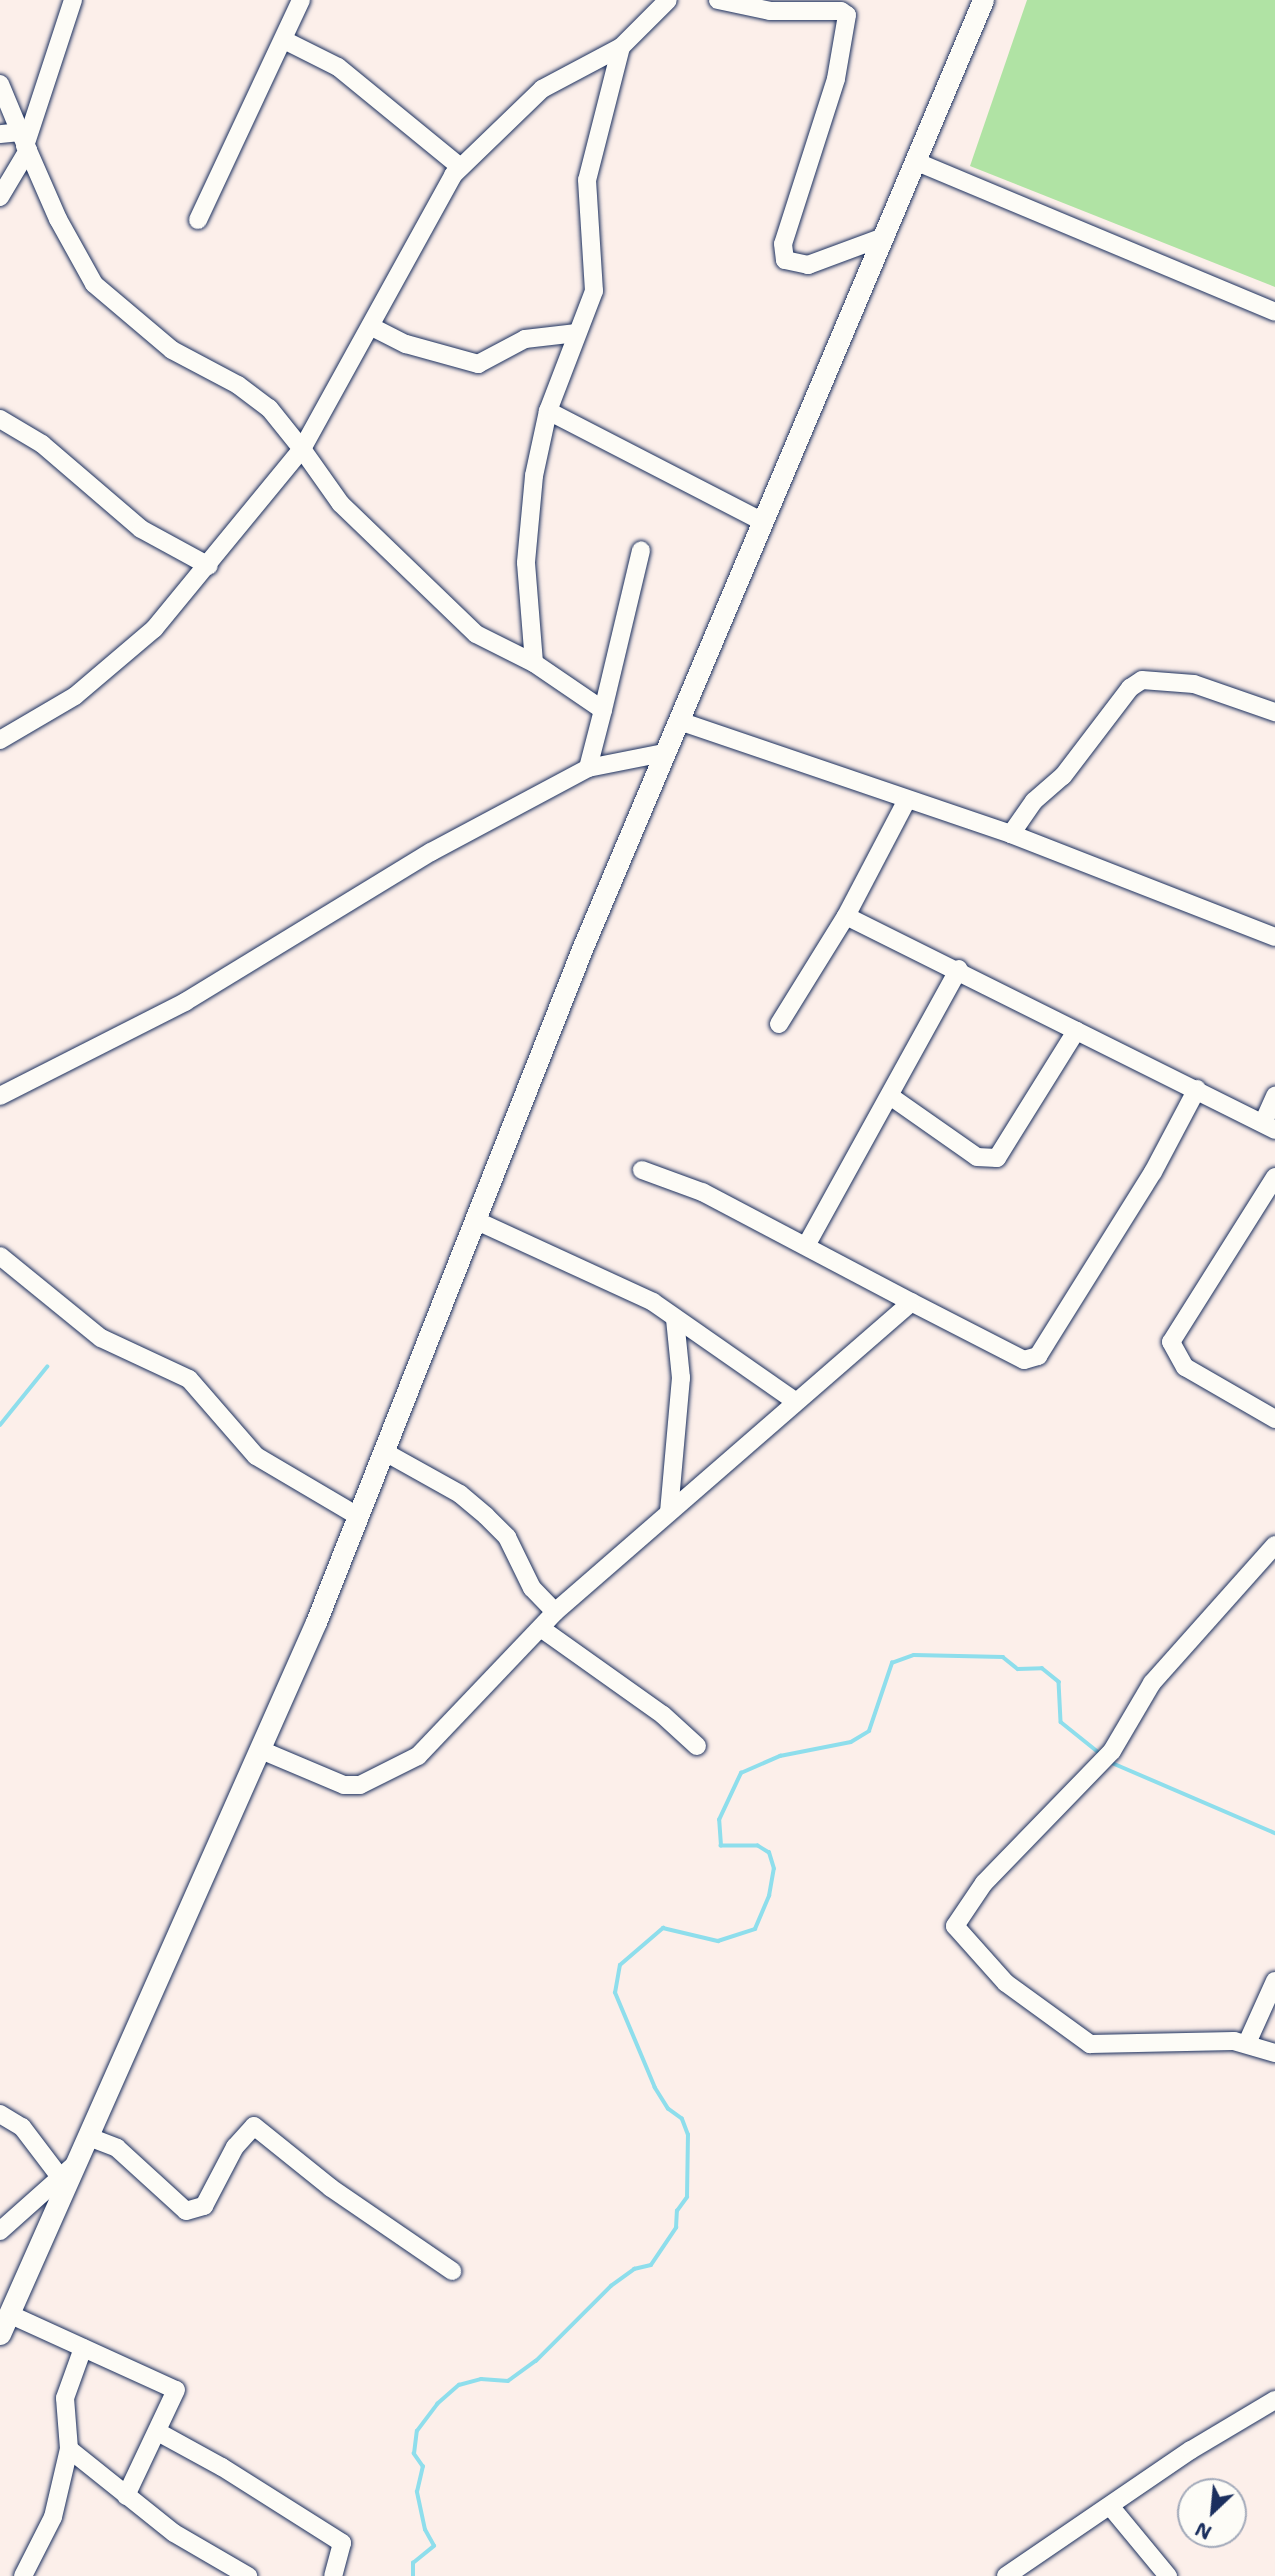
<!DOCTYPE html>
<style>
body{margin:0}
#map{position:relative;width:1275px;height:2576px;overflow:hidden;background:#fcefea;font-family:"Shantell Sans",sans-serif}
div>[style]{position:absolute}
.green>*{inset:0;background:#b0e3a4}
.stream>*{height:3.5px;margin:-1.75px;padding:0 1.75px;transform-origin:1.75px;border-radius:1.75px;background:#8edeec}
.roads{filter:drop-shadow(0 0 2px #1b2f5e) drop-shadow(0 0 2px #1b2f5e)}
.minor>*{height:18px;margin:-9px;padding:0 9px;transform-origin:9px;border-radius:9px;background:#fdfcf7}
.major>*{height:21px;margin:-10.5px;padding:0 10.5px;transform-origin:10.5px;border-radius:10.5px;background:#fdfcf7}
span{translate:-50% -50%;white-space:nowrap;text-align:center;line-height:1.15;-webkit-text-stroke:7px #fdfcf7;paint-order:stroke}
.north{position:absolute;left:1177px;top:2478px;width:70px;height:70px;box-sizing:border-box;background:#fdfcf7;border:2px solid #a3aaba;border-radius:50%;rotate:206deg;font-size:19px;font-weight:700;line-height:28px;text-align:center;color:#1b2f5e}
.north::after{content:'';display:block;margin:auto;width:24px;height:32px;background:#1b2f5e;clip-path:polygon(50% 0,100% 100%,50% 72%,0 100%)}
</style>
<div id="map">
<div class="green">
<i style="clip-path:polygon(1027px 0,1275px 0,1275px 287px,970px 166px)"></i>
</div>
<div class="stream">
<i style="left:0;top:1425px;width:75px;rotate:-51deg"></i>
<i style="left:1110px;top:1762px;width:180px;rotate:23.3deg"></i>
<i style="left:413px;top:2576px;width:13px;rotate:-90deg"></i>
<i style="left:413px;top:2563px;width:27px;rotate:-39deg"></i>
<i style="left:434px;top:2546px;width:18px;rotate:-119deg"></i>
<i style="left:425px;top:2530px;width:39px;rotate:-102deg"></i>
<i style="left:417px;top:2492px;width:26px;rotate:-77deg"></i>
<i style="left:423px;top:2467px;width:16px;rotate:-125deg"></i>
<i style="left:414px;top:2454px;width:23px;rotate:-83deg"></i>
<i style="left:417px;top:2431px;width:34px;rotate:-53deg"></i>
<i style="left:437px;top:2404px;width:29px;rotate:-41deg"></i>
<i style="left:459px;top:2385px;width:23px;rotate:-15deg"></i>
<i style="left:481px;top:2379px;width:27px;rotate:4deg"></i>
<i style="left:508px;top:2381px;width:34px;rotate:-36deg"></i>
<i style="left:536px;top:2361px;width:106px;rotate:-45deg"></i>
<i style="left:611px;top:2286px;width:29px;rotate:-36deg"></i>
<i style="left:634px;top:2269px;width:17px;rotate:-13deg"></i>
<i style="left:651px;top:2265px;width:45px;rotate:-56deg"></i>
<i style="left:676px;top:2228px;width:17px;rotate:-87deg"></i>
<i style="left:677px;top:2211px;width:17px;rotate:-54deg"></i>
<i style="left:687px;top:2197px;width:62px;rotate:-89.1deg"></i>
<i style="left:688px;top:2135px;width:17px;rotate:-111deg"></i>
<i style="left:682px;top:2119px;width:17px;rotate:-144deg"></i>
<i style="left:668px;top:2109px;width:25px;rotate:-122deg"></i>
<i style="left:655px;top:2088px;width:103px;rotate:-112.8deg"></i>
<i style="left:615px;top:1993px;width:28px;rotate:-80deg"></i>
<i style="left:620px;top:1965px;width:57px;rotate:-40.7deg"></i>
<i style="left:663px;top:1928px;width:57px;rotate:13.3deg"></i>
<i style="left:718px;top:1941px;width:39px;rotate:-18deg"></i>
<i style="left:755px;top:1929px;width:36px;rotate:-67deg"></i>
<i style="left:769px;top:1896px;width:27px;rotate:-80deg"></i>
<i style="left:774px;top:1869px;width:17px;rotate:-107deg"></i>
<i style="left:769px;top:1853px;width:13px;rotate:-148deg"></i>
<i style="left:758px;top:1846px;width:37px;rotate:180deg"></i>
<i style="left:721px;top:1846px;width:26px;rotate:-94deg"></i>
<i style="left:719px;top:1820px;width:52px;rotate:-64.9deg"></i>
<i style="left:741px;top:1773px;width:43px;rotate:-23.6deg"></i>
<i style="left:780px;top:1756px;width:72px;rotate:-11.2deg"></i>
<i style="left:851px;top:1742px;width:21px;rotate:-31deg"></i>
<i style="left:869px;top:1731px;width:72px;rotate:-71.3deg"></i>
<i style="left:892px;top:1663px;width:23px;rotate:-20deg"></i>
<i style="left:914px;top:1655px;width:89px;rotate:1.3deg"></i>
<i style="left:1003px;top:1657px;width:19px;rotate:39deg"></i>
<i style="left:1018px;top:1669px;width:24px;rotate:-2deg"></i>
<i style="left:1042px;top:1668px;width:22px;rotate:39deg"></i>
<i style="left:1059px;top:1682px;width:40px;rotate:87.1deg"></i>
<i style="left:1061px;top:1722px;width:53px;rotate:38.8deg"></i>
</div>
<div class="roads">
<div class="minor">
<i style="left:718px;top:0;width:53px;rotate:11.9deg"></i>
<i style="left:770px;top:11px;width:71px"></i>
<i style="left:841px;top:11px;width:7px;rotate:34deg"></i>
<i style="left:847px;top:15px;width:65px;rotate:99.8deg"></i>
<i style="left:836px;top:79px;width:173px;rotate:107.8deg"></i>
<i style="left:783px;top:244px;width:16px;rotate:83deg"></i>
<i style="left:785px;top:260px;width:24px;rotate:12deg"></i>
<i style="left:808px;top:265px;width:83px;rotate:-20.4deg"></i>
<i style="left:284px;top:40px;width:60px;rotate:26.6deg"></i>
<i style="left:338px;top:67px;width:158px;rotate:39.3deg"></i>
<i style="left:621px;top:47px;width:66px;rotate:-45deg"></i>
<i style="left:0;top:84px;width:52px;rotate:67.4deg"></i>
<i style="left:20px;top:132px;width:20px;rotate:174deg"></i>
<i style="left:20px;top:132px;width:95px;rotate:66.4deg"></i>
<i style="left:58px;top:219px;width:74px;rotate:61deg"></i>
<i style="left:94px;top:284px;width:102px;rotate:40.2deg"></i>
<i style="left:172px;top:350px;width:75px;rotate:27.9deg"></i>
<i style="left:238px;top:385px;width:39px;rotate:37deg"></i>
<i style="left:269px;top:408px;width:53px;rotate:51.2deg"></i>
<i style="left:302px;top:449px;width:313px;rotate:-61.1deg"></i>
<i style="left:453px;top:175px;width:124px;rotate:-44deg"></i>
<i style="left:542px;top:89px;width:89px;rotate:-28deg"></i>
<i style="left:621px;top:47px;width:137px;rotate:104.3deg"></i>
<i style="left:587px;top:180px;width:111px;rotate:86.4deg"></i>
<i style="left:594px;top:291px;width:129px;rotate:111deg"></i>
<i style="left:548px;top:411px;width:66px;rotate:102.2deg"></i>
<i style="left:534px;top:476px;width:87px;rotate:95.3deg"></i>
<i style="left:526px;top:563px;width:100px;rotate:85.4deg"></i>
<i style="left:25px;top:146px;width:154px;rotate:-71.8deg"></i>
<i style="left:917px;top:162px;width:388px;rotate:22.7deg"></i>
<i style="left:0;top:197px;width:55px;rotate:-59.2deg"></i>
<i style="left:198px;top:220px;width:243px;rotate:-64.9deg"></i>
<i style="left:372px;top:327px;width:38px;rotate:27deg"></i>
<i style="left:406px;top:344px;width:75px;rotate:15.5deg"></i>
<i style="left:478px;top:364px;width:53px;rotate:-28deg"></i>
<i style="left:525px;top:339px;width:52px;rotate:-6.6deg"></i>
<i style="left:548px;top:411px;width:242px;rotate:27.3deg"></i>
<i style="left:0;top:419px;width:49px;rotate:30.8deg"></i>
<i style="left:42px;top:444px;width:130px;rotate:40.6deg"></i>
<i style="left:141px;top:529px;width:77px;rotate:28.6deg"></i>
<i style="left:603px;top:710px;width:164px;rotate:-76.6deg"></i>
<i style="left:679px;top:721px;width:351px;rotate:18.8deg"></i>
<i style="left:1011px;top:834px;width:283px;rotate:21.3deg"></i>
<i style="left:0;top:740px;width:87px;rotate:-30.4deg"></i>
<i style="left:75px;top:696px;width:104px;rotate:-40.3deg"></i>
<i style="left:154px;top:629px;width:233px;rotate:-50.6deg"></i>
<i style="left:302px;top:449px;width:67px;rotate:54.7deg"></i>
<i style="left:341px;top:504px;width:187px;rotate:43.9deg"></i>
<i style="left:476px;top:634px;width:65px;rotate:26.6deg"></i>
<i style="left:534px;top:663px;width:83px;rotate:34.3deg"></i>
<i style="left:603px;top:710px;width:60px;rotate:104.5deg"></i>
<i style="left:1011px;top:834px;width:40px;rotate:-55.1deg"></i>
<i style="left:1034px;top:801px;width:38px;rotate:-41deg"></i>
<i style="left:1063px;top:776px;width:111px;rotate:-52.7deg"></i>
<i style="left:1130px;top:688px;width:14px;rotate:-34deg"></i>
<i style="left:1142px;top:680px;width:52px;rotate:4.4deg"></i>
<i style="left:1194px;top:684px;width:86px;rotate:19.1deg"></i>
<i style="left:846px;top:916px;width:479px;rotate:26.5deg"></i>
<i style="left:779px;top:1024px;width:127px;rotate:-58.2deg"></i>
<i style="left:846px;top:916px;width:131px;rotate:-62.3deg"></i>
<i style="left:0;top:1096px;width:208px;rotate:-26.9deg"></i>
<i style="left:185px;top:1002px;width:288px;rotate:-31.4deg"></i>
<i style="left:431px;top:852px;width:178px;rotate:-28.1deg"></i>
<i style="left:588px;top:768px;width:77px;rotate:-11.2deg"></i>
<i style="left:890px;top:1096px;width:106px;rotate:35deg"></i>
<i style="left:977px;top:1157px;width:20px;rotate:3deg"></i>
<i style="left:997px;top:1158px;width:150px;rotate:-58.1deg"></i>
<i style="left:1263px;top:1123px;width:30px;rotate:-66deg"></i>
<i style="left:1275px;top:1177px;width:195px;rotate:122.2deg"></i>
<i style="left:1171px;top:1342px;width:29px;rotate:61deg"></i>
<i style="left:1185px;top:1367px;width:104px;rotate:30deg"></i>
<i style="left:475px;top:1220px;width:196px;rotate:24.7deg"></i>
<i style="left:653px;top:1302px;width:173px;rotate:34.9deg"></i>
<i style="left:807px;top:1244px;width:314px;rotate:-61.1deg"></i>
<i style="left:0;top:1256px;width:130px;rotate:39.1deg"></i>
<i style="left:101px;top:1338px;width:97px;rotate:25deg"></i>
<i style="left:189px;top:1379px;width:102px;rotate:49deg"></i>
<i style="left:256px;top:1456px;width:118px;rotate:30.5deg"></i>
<i style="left:911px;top:1302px;width:127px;rotate:27.2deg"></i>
<i style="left:1024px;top:1360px;width:15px;rotate:-16deg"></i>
<i style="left:1038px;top:1356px;width:217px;rotate:-58deg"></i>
<i style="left:1153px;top:1172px;width:94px;rotate:-62.1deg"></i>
<i style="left:383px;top:1451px;width:88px;rotate:29.2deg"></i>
<i style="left:460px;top:1494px;width:34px;rotate:40deg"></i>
<i style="left:486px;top:1516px;width:30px;rotate:45deg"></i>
<i style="left:507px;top:1537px;width:57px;rotate:63.9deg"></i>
<i style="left:532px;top:1588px;width:33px;rotate:46deg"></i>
<i style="left:669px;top:1512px;width:135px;rotate:-84.9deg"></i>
<i style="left:681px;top:1378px;width:59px;rotate:-95.8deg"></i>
<i style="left:1275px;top:1545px;width:185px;rotate:131.7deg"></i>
<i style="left:1152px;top:1683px;width:79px;rotate:120.5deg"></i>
<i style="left:1112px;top:1751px;width:184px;rotate:134.1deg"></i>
<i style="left:984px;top:1883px;width:52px;rotate:124deg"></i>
<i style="left:955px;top:1926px;width:76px;rotate:48.2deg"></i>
<i style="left:1006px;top:1983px;width:104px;rotate:36deg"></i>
<i style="left:1090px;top:2044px;width:144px;rotate:-1.2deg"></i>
<i style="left:1234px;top:2041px;width:43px;rotate:16.3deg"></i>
<i style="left:542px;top:1629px;width:148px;rotate:35.4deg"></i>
<i style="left:663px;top:1715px;width:46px;rotate:42.4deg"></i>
<i style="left:261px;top:1750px;width:90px;rotate:22.9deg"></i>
<i style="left:344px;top:1785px;width:16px"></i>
<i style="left:360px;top:1785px;width:65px;rotate:-26.6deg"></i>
<i style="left:418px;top:1756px;width:199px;rotate:-46.4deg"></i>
<i style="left:555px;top:1612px;width:472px;rotate:-41deg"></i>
<i style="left:911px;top:1302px;width:236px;rotate:-152.2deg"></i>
<i style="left:702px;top:1192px;width:64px;rotate:-159.9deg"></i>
<i style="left:1247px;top:2043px;width:68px;rotate:-65.7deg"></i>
<i style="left:0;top:2114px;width:26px;rotate:31deg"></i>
<i style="left:22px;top:2127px;width:63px;rotate:52.8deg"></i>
<i style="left:89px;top:2137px;width:30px;rotate:21deg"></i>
<i style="left:117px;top:2148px;width:93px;rotate:42.4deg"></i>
<i style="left:186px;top:2211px;width:19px;rotate:-16deg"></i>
<i style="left:204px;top:2206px;width:67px;rotate:-62.3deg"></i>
<i style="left:235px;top:2147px;width:28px;rotate:-48deg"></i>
<i style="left:254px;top:2126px;width:99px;rotate:38.8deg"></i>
<i style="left:331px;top:2188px;width:147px;rotate:34.4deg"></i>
<i style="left:0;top:2231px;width:99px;rotate:-41.7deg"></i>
<i style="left:9px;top:2314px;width:183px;rotate:24.5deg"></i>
<i style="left:176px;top:2390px;width:117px;rotate:115.3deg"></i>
<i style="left:83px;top:2348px;width:53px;rotate:109.8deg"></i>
<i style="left:65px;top:2398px;width:51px;rotate:85.5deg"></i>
<i style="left:69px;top:2449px;width:134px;rotate:38.7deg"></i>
<i style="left:174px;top:2533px;width:86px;rotate:30.2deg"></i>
<i style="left:158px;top:2432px;width:73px;rotate:28.7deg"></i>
<i style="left:222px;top:2467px;width:142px;rotate:32.3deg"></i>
<i style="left:342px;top:2543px;width:34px;rotate:105deg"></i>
<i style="left:1110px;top:2506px;width:91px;rotate:50.4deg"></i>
<i style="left:23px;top:2576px;width:66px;rotate:-63deg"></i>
<i style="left:53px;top:2517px;width:70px;rotate:-76.8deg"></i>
<i style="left:1006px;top:2576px;width:224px;rotate:-34.3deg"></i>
<i style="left:1191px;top:2450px;width:98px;rotate:-30.8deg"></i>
</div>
<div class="major">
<i style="left:0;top:2334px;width:779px;rotate:-66.07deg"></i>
<i style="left:316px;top:1622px;width:724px;rotate:-68.43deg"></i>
<i style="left:582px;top:949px;width:1030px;rotate:-67.09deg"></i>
</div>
</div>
<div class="north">N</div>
</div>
